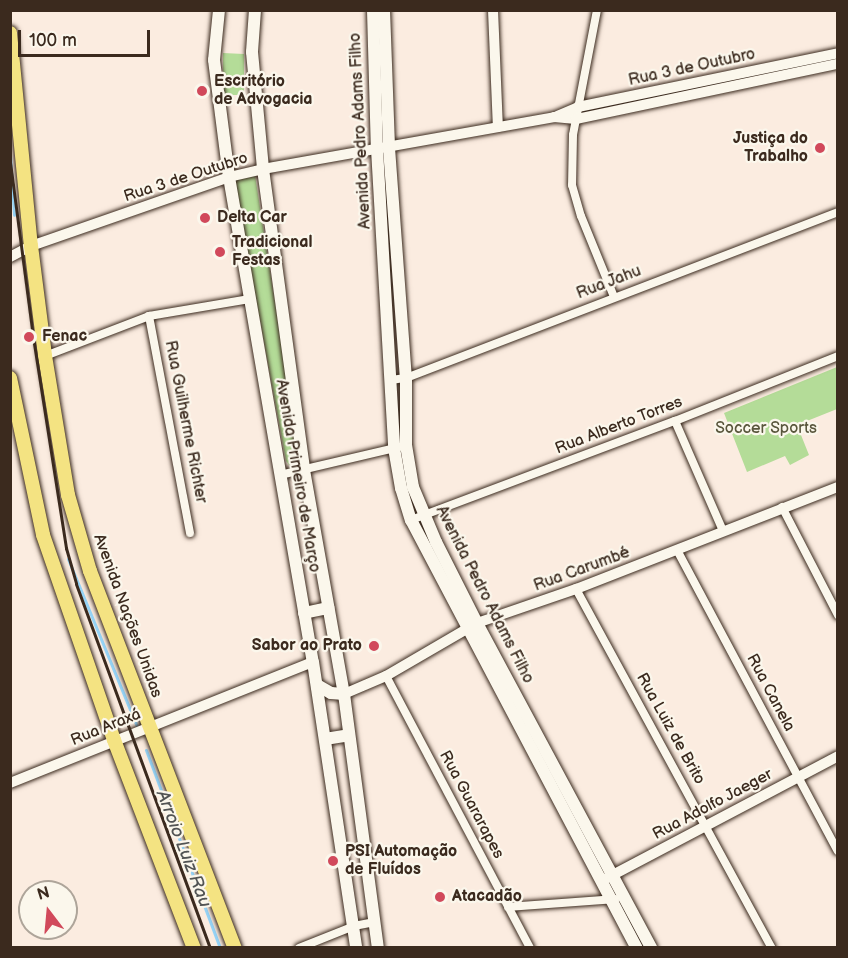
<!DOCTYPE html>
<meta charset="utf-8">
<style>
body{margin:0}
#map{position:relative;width:848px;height:958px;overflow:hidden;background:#fbece0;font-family:"Balsamiq Sans",sans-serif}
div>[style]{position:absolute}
.green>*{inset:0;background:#b4dc98}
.stream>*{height:3px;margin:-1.5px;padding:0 1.5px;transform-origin:1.5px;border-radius:1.5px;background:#96d4f7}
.roads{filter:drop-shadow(0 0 2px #3b2a1e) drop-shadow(0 0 2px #3b2a1e)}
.minor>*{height:8px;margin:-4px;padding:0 4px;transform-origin:4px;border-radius:4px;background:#fbf7ec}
.tertiary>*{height:10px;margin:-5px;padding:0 5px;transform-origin:5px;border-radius:5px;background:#fbf7ec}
.secondary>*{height:12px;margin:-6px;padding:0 6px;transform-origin:6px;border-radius:6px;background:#fbf7ec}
.primary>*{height:14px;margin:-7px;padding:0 7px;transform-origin:7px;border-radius:7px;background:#f4e382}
.rail>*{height:3px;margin:-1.5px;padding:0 1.5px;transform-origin:1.5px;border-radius:1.5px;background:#3b2a1e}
.dots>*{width:16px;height:16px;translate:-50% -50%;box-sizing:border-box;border:3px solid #fbf7ec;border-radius:50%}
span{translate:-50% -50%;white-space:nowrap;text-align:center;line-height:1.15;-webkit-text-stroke:4.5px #fbf7ec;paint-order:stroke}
.street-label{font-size:16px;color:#3b2a1e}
.poi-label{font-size:16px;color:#3b2a1e;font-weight:700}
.left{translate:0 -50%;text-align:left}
.right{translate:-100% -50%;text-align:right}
.park-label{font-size:16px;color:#59563c}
.water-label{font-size:18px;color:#525454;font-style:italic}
.frame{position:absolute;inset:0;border:12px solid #3b2a1e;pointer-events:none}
.north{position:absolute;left:18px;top:880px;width:60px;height:60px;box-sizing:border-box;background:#fbf7ec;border:2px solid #aea59a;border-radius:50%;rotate:344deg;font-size:16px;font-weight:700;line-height:24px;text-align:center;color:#3b2a1e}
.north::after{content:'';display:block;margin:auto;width:21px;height:27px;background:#d1495b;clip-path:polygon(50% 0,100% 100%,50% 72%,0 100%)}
.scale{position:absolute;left:18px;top:30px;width:132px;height:27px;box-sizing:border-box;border:3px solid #3b2a1e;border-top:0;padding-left:8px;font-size:18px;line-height:21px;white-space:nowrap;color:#3b2a1e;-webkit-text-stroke:4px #fbf7ec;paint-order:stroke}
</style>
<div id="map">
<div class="green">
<i style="clip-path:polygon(223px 53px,244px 54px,244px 95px,223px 95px)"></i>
<i style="clip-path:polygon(255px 175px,299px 457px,297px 463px,289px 465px,286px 461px,234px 180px)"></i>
<i style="clip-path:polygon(837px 367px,837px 409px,797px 425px,809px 455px,790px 465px,785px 456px,747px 472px,724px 413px)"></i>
</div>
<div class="stream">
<i style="left:10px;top:154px;width:61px;rotate:86.2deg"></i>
<i style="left:68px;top:559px;width:181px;rotate:67.6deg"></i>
<i style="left:146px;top:750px;width:211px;rotate:69.5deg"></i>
</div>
<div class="roads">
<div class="minor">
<i style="left:597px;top:10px;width:127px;rotate:100.9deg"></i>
<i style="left:573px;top:135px;width:50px;rotate:91.1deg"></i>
<i style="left:572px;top:185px;width:32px;rotate:74deg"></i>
<i style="left:581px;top:216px;width:87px;rotate:67.8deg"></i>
<i style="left:149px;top:316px;width:221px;rotate:79.3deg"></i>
<i style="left:45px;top:356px;width:111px;rotate:-21deg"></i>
<i style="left:149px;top:316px;width:102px;rotate:-9.6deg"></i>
<i style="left:391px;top:380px;width:15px;rotate:-8deg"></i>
<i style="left:406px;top:378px;width:463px;rotate:-21deg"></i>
<i style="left:675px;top:421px;width:120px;rotate:66.4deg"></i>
<i style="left:280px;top:475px;width:122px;rotate:-13.2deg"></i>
<i style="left:782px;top:507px;width:122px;rotate:62.6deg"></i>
<i style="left:411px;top:520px;width:282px;rotate:-20.6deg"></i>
<i style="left:675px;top:421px;width:175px;rotate:-21.7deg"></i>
<i style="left:677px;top:550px;width:341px;rotate:61.9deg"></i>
<i style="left:576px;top:589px;width:409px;rotate:61.4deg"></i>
<i style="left:386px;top:676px;width:308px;rotate:62.1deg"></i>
<i style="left:508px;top:907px;width:108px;rotate:-4.2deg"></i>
<i style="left:299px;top:948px;width:59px;rotate:-21.8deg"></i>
<i style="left:354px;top:926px;width:21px;rotate:-11deg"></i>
</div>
<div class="tertiary">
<i style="left:493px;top:10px;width:117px;rotate:87.6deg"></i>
<i style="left:557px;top:116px;width:23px;rotate:-23deg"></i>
<i style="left:578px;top:107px;width:266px;rotate:-11.7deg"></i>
<i style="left:10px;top:257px;width:24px;rotate:-28deg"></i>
<i style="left:31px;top:246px;width:210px;rotate:-19.2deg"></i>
<i style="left:229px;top:177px;width:35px;rotate:-13deg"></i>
<i style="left:263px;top:169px;width:296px;rotate:-10.1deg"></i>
<i style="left:554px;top:117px;width:22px;rotate:5deg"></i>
<i style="left:576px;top:119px;width:268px;rotate:-11.9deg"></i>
<i style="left:344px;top:694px;width:46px;rotate:-23.2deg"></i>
<i style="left:386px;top:676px;width:105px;rotate:-30.2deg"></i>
<i style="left:477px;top:623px;width:105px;rotate:-19deg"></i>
<i style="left:576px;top:589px;width:281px;rotate:-21.3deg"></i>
<i style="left:10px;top:783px;width:326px;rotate:-21.8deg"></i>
<i style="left:607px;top:878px;width:261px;rotate:-27.8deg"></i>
</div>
<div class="secondary">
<i style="left:219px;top:10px;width:50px;rotate:95.7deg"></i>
<i style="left:214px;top:60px;width:118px;rotate:82.7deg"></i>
<i style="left:229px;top:177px;width:492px;rotate:80.2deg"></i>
<i style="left:313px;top:662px;width:289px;rotate:81.4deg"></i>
<i style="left:255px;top:10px;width:42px;rotate:94.1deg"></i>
<i style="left:252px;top:52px;width:118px;rotate:84.6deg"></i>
<i style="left:263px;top:169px;width:304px;rotate:82.2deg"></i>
<i style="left:304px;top:470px;width:228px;rotate:79.9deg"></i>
<i style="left:344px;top:694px;width:256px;rotate:82.4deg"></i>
<i style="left:373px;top:10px;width:139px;rotate:88.4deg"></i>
<i style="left:377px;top:149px;width:299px;rotate:86.7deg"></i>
<i style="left:394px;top:448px;width:41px;rotate:80.1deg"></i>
<i style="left:401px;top:488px;width:34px;rotate:73deg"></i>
<i style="left:411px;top:520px;width:484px;rotate:62.2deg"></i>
<i style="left:384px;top:10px;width:138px;rotate:87.9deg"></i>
<i style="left:389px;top:148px;width:231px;rotate:85.8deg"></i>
<i style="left:406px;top:378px;width:67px;rotate:90deg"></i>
<i style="left:406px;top:445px;width:43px;rotate:80.5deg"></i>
<i style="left:413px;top:487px;width:60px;rotate:67.3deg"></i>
<i style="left:436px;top:542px;width:91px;rotate:63.2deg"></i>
<i style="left:477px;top:623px;width:369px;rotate:61.8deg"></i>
<i style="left:304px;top:613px;width:25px;rotate:-12deg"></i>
<i style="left:317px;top:685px;width:16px;rotate:30deg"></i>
<i style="left:331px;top:693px;width:13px;rotate:4deg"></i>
<i style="left:325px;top:739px;width:24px;rotate:-9deg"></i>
</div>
<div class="primary">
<i style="left:10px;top:33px;width:214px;rotate:84.4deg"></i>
<i style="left:31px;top:246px;width:111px;rotate:82.7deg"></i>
<i style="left:45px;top:356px;width:141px;rotate:80.6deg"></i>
<i style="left:68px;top:495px;width:79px;rotate:73.9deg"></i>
<i style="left:90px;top:571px;width:404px;rotate:69deg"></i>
<i style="left:10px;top:378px;width:160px;rotate:78.1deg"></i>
<i style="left:43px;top:535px;width:217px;rotate:70.9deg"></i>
<i style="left:114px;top:740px;width:223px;rotate:69deg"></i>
</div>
</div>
<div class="rail">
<i style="left:10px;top:162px;width:177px;rotate:82.5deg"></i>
<i style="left:33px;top:337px;width:214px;rotate:81.1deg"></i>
<i style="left:66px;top:548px;width:37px;rotate:74deg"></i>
<i style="left:76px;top:584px;width:388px;rotate:69.8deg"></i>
</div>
<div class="dots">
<i style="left:202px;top:91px;background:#d1495b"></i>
<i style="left:820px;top:148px;background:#d1495b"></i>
<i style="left:205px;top:218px;background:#d1495b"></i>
<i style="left:220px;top:252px;background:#d1495b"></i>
<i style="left:29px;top:337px;background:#d1495b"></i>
<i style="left:374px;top:646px;background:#d1495b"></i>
<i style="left:333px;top:861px;background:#d1495b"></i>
<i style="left:440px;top:897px;background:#d1495b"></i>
</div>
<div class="street-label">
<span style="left:692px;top:68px;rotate:-12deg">Rua 3 de Outubro</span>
<span style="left:361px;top:131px;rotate:-93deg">Avenida Pedro Adams Filho</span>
<span style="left:186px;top:178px;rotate:-18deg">Rua 3 de Outubro</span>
<span style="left:609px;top:283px;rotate:-21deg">Rua Jahu</span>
<span style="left:185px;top:422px;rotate:79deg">Rua Guilherme Richter</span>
<span style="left:619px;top:426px;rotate:-21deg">Rua Alberto Torres</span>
<span style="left:297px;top:476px;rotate:80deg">Avenida Primeiro de Março</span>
<span style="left:582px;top:570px;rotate:-20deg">Rua Carumbé</span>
<span style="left:484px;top:595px;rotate:63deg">Avenida Pedro Adams Filho</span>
<span style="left:127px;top:616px;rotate:70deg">Avenida Nações Unidas</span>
<span style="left:770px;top:693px;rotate:62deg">Rua Canela</span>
<span style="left:106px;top:728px;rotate:-22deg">Rua Araxá</span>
<span style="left:670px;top:729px;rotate:61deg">Rua Luiz de Brito</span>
<span style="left:471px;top:805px;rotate:62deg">Rua Guararapes</span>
<span style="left:713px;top:805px;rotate:-28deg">Rua Adolfo Jaeger</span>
</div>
<div class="poi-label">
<span class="left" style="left:214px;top:91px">Escritório<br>de Advogacia</span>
<span class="right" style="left:808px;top:148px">Justiça do<br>Trabalho</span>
<span class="left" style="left:217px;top:218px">Delta Car</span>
<span class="left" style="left:232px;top:252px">Tradicional<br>Festas</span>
<span class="left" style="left:42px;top:337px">Fenac</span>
<span class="right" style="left:362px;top:646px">Sabor ao Prato</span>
<span class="left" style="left:345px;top:861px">PSI Automação<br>de Fluídos</span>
<span class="left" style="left:452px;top:897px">Atacadão</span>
</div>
<div class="park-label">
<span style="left:766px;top:429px">Soccer Sports</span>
</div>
<div class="water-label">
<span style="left:183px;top:849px;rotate:69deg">Arroio Luiz Rau</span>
</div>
<div class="frame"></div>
<div class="north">N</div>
<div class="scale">100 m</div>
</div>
